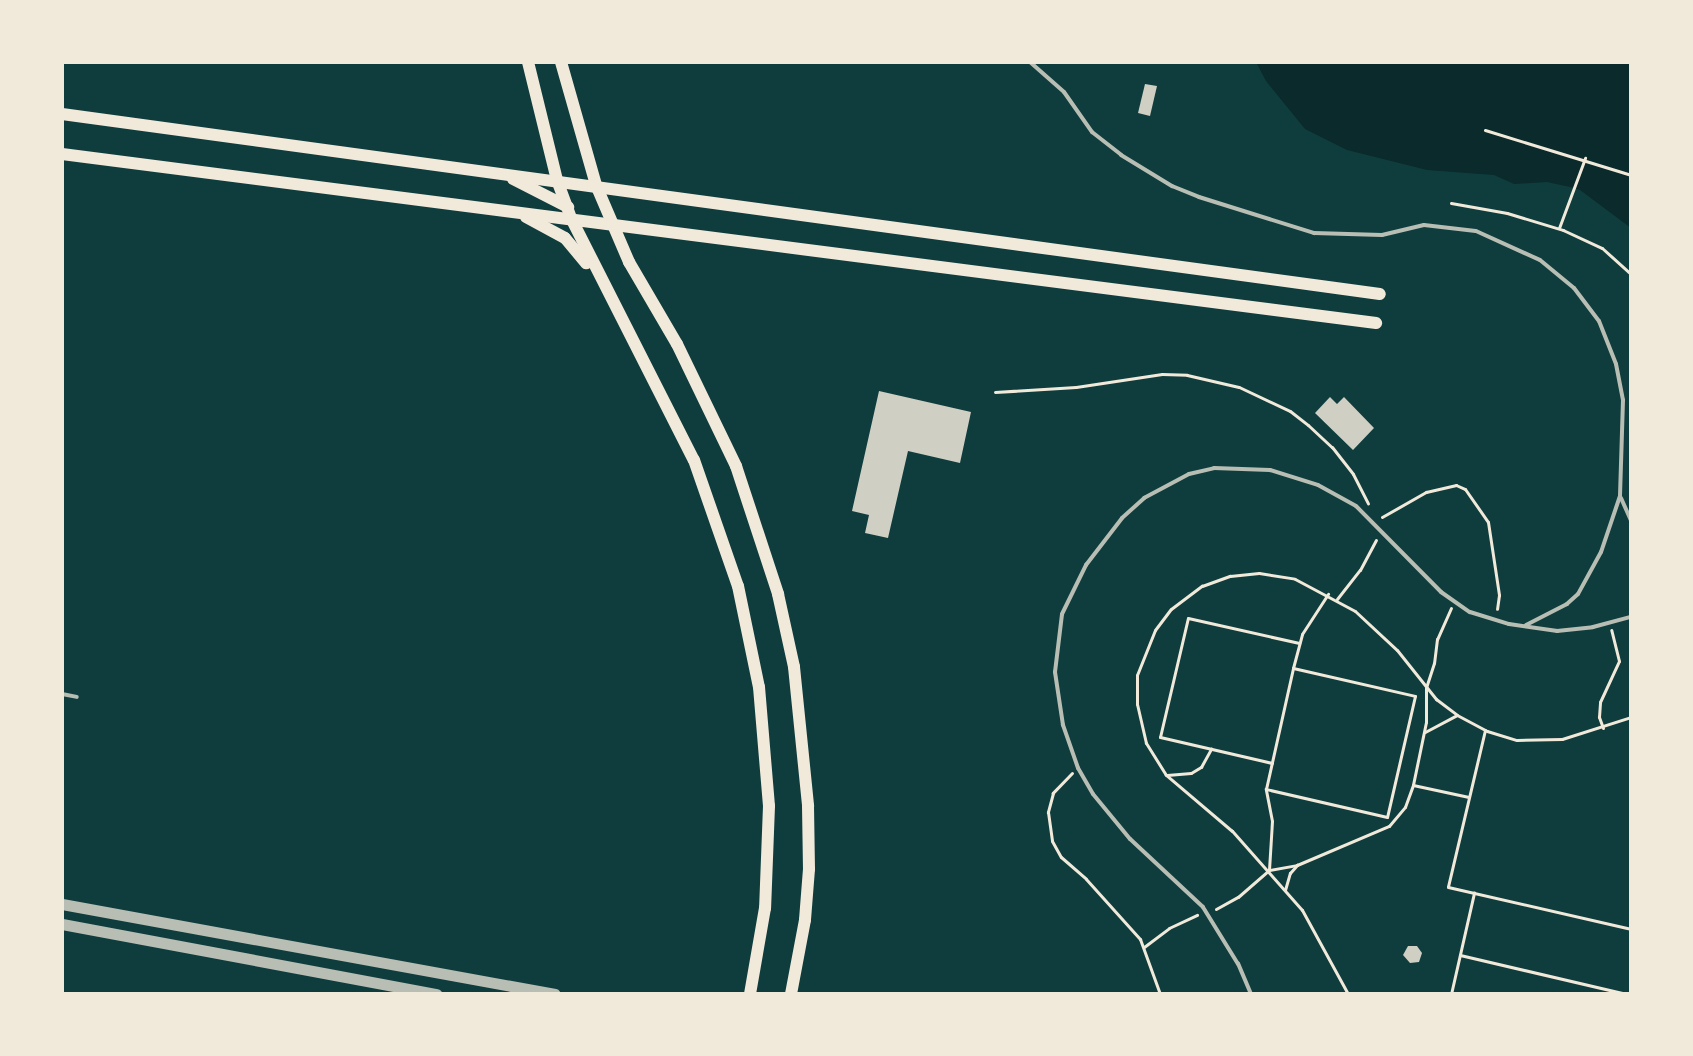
<!DOCTYPE html>
<style>
body{margin:0}
#map{position:relative;width:1693px;height:1056px;overflow:hidden;background:#0f3d3e;font-family:"Zilla Slab",serif}
div>[style]{position:absolute}
.water>*{inset:0;background:#0a2a2b}
.building>*{inset:0;background:#cfcfc3}
.path>*{height:3px;margin:-1.5px;padding:0 1.5px;transform-origin:1.5px;border-radius:1.5px;background:#f1e9da}
.service>*{height:4px;margin:-2px;padding:0 2px;transform-origin:2px;border-radius:2px;background:#b8beb3}
.tertiary>*{height:11px;margin:-5.5px;padding:0 5.5px;transform-origin:5.5px;border-radius:5.5px;background:#b8beb3}
.secondary>*{height:12px;margin:-6px;padding:0 6px;transform-origin:6px;border-radius:6px;background:#f1e9da}
span{translate:-50% -50%;white-space:nowrap;text-align:center;line-height:1.15;-webkit-text-stroke:8px #f1e9da;paint-order:stroke}
.frame{position:absolute;inset:0;border:64px solid #f1e9da;pointer-events:none}
</style>
<div id="map">
<div class="water">
<i style="clip-path:polygon(1256px 62px,1631px 62px,1631px 228px,1580px 190px,1570px 187px,1547px 182px,1514px 184px,1494px 175px,1427px 170px,1347px 150px,1305px 129px,1266px 81px)"></i>
</div>
<div class="building">
<i style="clip-path:polygon(1145px 84px,1157px 86px,1150px 116px,1138px 113px)"></i>
<i style="clip-path:polygon(879px 391px,971px 412px,960px 463px,908px 451px,888px 538px,865px 533px,869px 515px,852px 511px)"></i>
<i style="clip-path:polygon(1330px 397px,1337px 404px,1344px 397px,1374px 428px,1353px 450px,1315px 413px)"></i>
<i style="clip-path:polygon(1408px 946px,1417px 946px,1422px 953px,1419px 962px,1410px 963px,1403px 955px)"></i>
</div>
<div class="path">
<i style="left:1485px;top:130px;width:153px;rotate:17.1deg"></i>
<i style="left:1451px;top:203px;width:57px;rotate:10.1deg"></i>
<i style="left:1507px;top:213px;width:59px;rotate:16.9deg"></i>
<i style="left:1563px;top:230px;width:43px;rotate:24.8deg"></i>
<i style="left:1602px;top:248px;width:39px;rotate:42deg"></i>
<i style="left:1559px;top:228px;width:75px;rotate:-69.6deg"></i>
<i style="left:995px;top:392px;width:81px;rotate:-3.5deg"></i>
<i style="left:1076px;top:387px;width:87px;rotate:-8.6deg"></i>
<i style="left:1162px;top:374px;width:25px;rotate:2deg"></i>
<i style="left:1187px;top:375px;width:53px;rotate:13deg"></i>
<i style="left:1239px;top:387px;width:56px;rotate:25.2deg"></i>
<i style="left:1290px;top:411px;width:23px;rotate:38deg"></i>
<i style="left:1308px;top:425px;width:33px;rotate:43deg"></i>
<i style="left:1332px;top:447px;width:34px;rotate:52deg"></i>
<i style="left:1353px;top:474px;width:33px;rotate:63deg"></i>
<i style="left:1382px;top:517px;width:51px;rotate:-29.6deg"></i>
<i style="left:1426px;top:492px;width:31px;rotate:-13deg"></i>
<i style="left:1456px;top:485px;width:10px;rotate:24deg"></i>
<i style="left:1465px;top:489px;width:40px;rotate:55.1deg"></i>
<i style="left:1488px;top:522px;width:74px;rotate:81.4deg"></i>
<i style="left:1499px;top:595px;width:14px;rotate:98deg"></i>
<i style="left:1337px;top:599px;width:37px;rotate:-52deg"></i>
<i style="left:1360px;top:570px;width:34px;rotate:-62deg"></i>
<i style="left:1451px;top:608px;width:34px;rotate:114deg"></i>
<i style="left:1437px;top:639px;width:24px;rotate:97deg"></i>
<i style="left:1434px;top:663px;width:26px;rotate:108deg"></i>
<i style="left:1426px;top:688px;width:34px;rotate:90deg"></i>
<i style="left:1426px;top:722px;width:64px;rotate:101.7deg"></i>
<i style="left:1413px;top:785px;width:57px;rotate:12.1deg"></i>
<i style="left:1293px;top:668px;width:125px;rotate:12.9deg"></i>
<i style="left:1415px;top:696px;width:124px;rotate:103deg"></i>
<i style="left:1387px;top:817px;width:124px;rotate:-167deg"></i>
<i style="left:1266px;top:789px;width:124px;rotate:-77.4deg"></i>
<i style="left:1293px;top:668px;width:35px;rotate:-75deg"></i>
<i style="left:1302px;top:634px;width:48px;rotate:-57deg"></i>
<i style="left:1603px;top:728px;width:12px;rotate:-110deg"></i>
<i style="left:1599px;top:717px;width:15px;rotate:-86deg"></i>
<i style="left:1600px;top:702px;width:45px;rotate:-65.1deg"></i>
<i style="left:1619px;top:661px;width:32px;rotate:-104deg"></i>
<i style="left:1485px;top:730px;width:161px;rotate:103.3deg"></i>
<i style="left:1448px;top:887px;width:188px;rotate:12.9deg"></i>
<i style="left:1425px;top:732px;width:36px;rotate:-28deg"></i>
<i style="left:1272px;top:763px;width:115px;rotate:-166.9deg"></i>
<i style="left:1160px;top:737px;width:122px;rotate:-76.8deg"></i>
<i style="left:1188px;top:618px;width:114px;rotate:12.7deg"></i>
<i style="left:1072px;top:773px;width:28px;rotate:134deg"></i>
<i style="left:1053px;top:793px;width:20px;rotate:105deg"></i>
<i style="left:1048px;top:812px;width:29px;rotate:82deg"></i>
<i style="left:1052px;top:841px;width:18px;rotate:61deg"></i>
<i style="left:1061px;top:857px;width:33px;rotate:41deg"></i>
<i style="left:1086px;top:879px;width:81px;rotate:48deg"></i>
<i style="left:1140px;top:939px;width:59px;rotate:70deg"></i>
<i style="left:1167px;top:775px;width:24px;rotate:-5deg"></i>
<i style="left:1191px;top:773px;width:12px;rotate:-31deg"></i>
<i style="left:1201px;top:767px;width:21px;rotate:-61deg"></i>
<i style="left:1269px;top:870px;width:28px;rotate:-10deg"></i>
<i style="left:1285px;top:890px;width:18px;rotate:-74deg"></i>
<i style="left:1290px;top:873px;width:11px;rotate:-49deg"></i>
<i style="left:1297px;top:865px;width:100px;rotate:-23deg"></i>
<i style="left:1389px;top:826px;width:25px;rotate:-50deg"></i>
<i style="left:1405px;top:807px;width:23px;rotate:-70deg"></i>
<i style="left:1216px;top:909px;width:25px;rotate:-29deg"></i>
<i style="left:1238px;top:897px;width:41px;rotate:-41.1deg"></i>
<i style="left:1269px;top:870px;width:49px;rotate:-86.5deg"></i>
<i style="left:1272px;top:821px;width:33px;rotate:-101deg"></i>
<i style="left:1144px;top:947px;width:31px;rotate:-37deg"></i>
<i style="left:1169px;top:928px;width:31px;rotate:-25deg"></i>
<i style="left:1460px;top:955px;width:171px;rotate:13.2deg"></i>
<i style="left:1348px;top:994px;width:96px;rotate:-118.7deg"></i>
<i style="left:1302px;top:910px;width:106px;rotate:-131.5deg"></i>
<i style="left:1232px;top:831px;width:87px;rotate:-139.7deg"></i>
<i style="left:1166px;top:775px;width:38px;rotate:-122deg"></i>
<i style="left:1146px;top:743px;width:40px;rotate:-103deg"></i>
<i style="left:1137px;top:704px;width:29px;rotate:-90deg"></i>
<i style="left:1137px;top:675px;width:48px;rotate:-68.2deg"></i>
<i style="left:1155px;top:630px;width:26px;rotate:-53deg"></i>
<i style="left:1171px;top:609px;width:39px;rotate:-37deg"></i>
<i style="left:1202px;top:586px;width:30px;rotate:-20deg"></i>
<i style="left:1230px;top:576px;width:29px;rotate:-6deg"></i>
<i style="left:1259px;top:573px;width:36px;rotate:9deg"></i>
<i style="left:1295px;top:579px;width:68px;rotate:28.1deg"></i>
<i style="left:1355px;top:611px;width:57px;rotate:42.9deg"></i>
<i style="left:1397px;top:650px;width:63px;rotate:51.5deg"></i>
<i style="left:1436px;top:699px;width:26px;rotate:37deg"></i>
<i style="left:1457px;top:715px;width:34px;rotate:28deg"></i>
<i style="left:1487px;top:731px;width:31px;rotate:17deg"></i>
<i style="left:1517px;top:740px;width:45px;rotate:-1.3deg"></i>
<i style="left:1562px;top:739px;width:72px;rotate:-17.7deg"></i>
<i style="left:1451px;top:994px;width:104px;rotate:-77.2deg"></i>
</div>
<div class="service">
<i style="left:1030px;top:62px;width:45px;rotate:41.4deg"></i>
<i style="left:1064px;top:92px;width:49px;rotate:55deg"></i>
<i style="left:1092px;top:132px;width:37px;rotate:38deg"></i>
<i style="left:1121px;top:155px;width:60px;rotate:31.3deg"></i>
<i style="left:1172px;top:186px;width:29px;rotate:22deg"></i>
<i style="left:1199px;top:197px;width:121px;rotate:17.4deg"></i>
<i style="left:1314px;top:233px;width:68px;rotate:1.7deg"></i>
<i style="left:1382px;top:235px;width:43px;rotate:-13.4deg"></i>
<i style="left:1424px;top:225px;width:52px;rotate:6.6deg"></i>
<i style="left:1476px;top:231px;width:70px;rotate:24.4deg"></i>
<i style="left:1540px;top:260px;width:44px;rotate:39.5deg"></i>
<i style="left:1574px;top:288px;width:41px;rotate:52.9deg"></i>
<i style="left:1599px;top:321px;width:46px;rotate:68.4deg"></i>
<i style="left:1616px;top:364px;width:37px;rotate:79deg"></i>
<i style="left:1623px;top:400px;width:96px;rotate:91.8deg"></i>
<i style="left:1620px;top:496px;width:59px;rotate:108.7deg"></i>
<i style="left:1601px;top:552px;width:48px;rotate:118.7deg"></i>
<i style="left:1578px;top:594px;width:15px;rotate:138deg"></i>
<i style="left:1567px;top:604px;width:46px;rotate:152.9deg"></i>
<i style="left:1621px;top:498px;width:24px;rotate:66deg"></i>
<i style="left:62px;top:694px;width:15px;rotate:11deg"></i>
<i style="left:1251px;top:994px;width:33px;rotate:-113deg"></i>
<i style="left:1238px;top:964px;width:67px;rotate:-121.6deg"></i>
<i style="left:1203px;top:907px;width:100px;rotate:-137deg"></i>
<i style="left:1130px;top:839px;width:58px;rotate:-129.4deg"></i>
<i style="left:1093px;top:794px;width:30px;rotate:-120deg"></i>
<i style="left:1078px;top:768px;width:46px;rotate:-109.2deg"></i>
<i style="left:1063px;top:725px;width:54px;rotate:-98.6deg"></i>
<i style="left:1055px;top:672px;width:58px;rotate:-83.1deg"></i>
<i style="left:1062px;top:614px;width:55px;rotate:-63.9deg"></i>
<i style="left:1086px;top:565px;width:59px;rotate:-52.5deg"></i>
<i style="left:1122px;top:518px;width:30px;rotate:-42deg"></i>
<i style="left:1144px;top:498px;width:51px;rotate:-28.1deg"></i>
<i style="left:1189px;top:474px;width:26px;rotate:-13deg"></i>
<i style="left:1214px;top:468px;width:56px;rotate:2deg"></i>
<i style="left:1270px;top:470px;width:50px;rotate:17.4deg"></i>
<i style="left:1318px;top:485px;width:43px;rotate:28.9deg"></i>
<i style="left:1356px;top:506px;width:121px;rotate:45.3deg"></i>
<i style="left:1441px;top:592px;width:35px;rotate:35deg"></i>
<i style="left:1470px;top:612px;width:41px;rotate:17.1deg"></i>
<i style="left:1509px;top:624px;width:49px;rotate:8.3deg"></i>
<i style="left:1557px;top:631px;width:36px;rotate:-6deg"></i>
<i style="left:1593px;top:627px;width:39px;rotate:-15deg"></i>
</div>
<div class="tertiary">
<i style="left:62px;top:904px;width:501px;rotate:10.35deg"></i>
<i style="left:62px;top:924px;width:381px;rotate:10.6deg"></i>
</div>
<div class="secondary">
<i style="left:528px;top:62px;width:122px;rotate:76.2deg"></i>
<i style="left:557px;top:180px;width:40px;rotate:69.8deg"></i>
<i style="left:571px;top:218px;width:271px;rotate:63.1deg"></i>
<i style="left:694px;top:460px;width:133px;rotate:70.8deg"></i>
<i style="left:738px;top:586px;width:103px;rotate:78.3deg"></i>
<i style="left:759px;top:687px;width:119px;rotate:85.2deg"></i>
<i style="left:769px;top:806px;width:102px;rotate:92.2deg"></i>
<i style="left:765px;top:908px;width:87px;rotate:99.9deg"></i>
<i style="left:561px;top:62px;width:128px;rotate:74.1deg"></i>
<i style="left:596px;top:185px;width:84px;rotate:66.8deg"></i>
<i style="left:629px;top:262px;width:95px;rotate:59.7deg"></i>
<i style="left:677px;top:344px;width:136px;rotate:64.2deg"></i>
<i style="left:736px;top:466px;width:135px;rotate:71.8deg"></i>
<i style="left:778px;top:594px;width:75px;rotate:77.6deg"></i>
<i style="left:794px;top:667px;width:140px;rotate:84.2deg"></i>
<i style="left:808px;top:806px;width:63px;rotate:89.1deg"></i>
<i style="left:809px;top:869px;width:51px;rotate:94.5deg"></i>
<i style="left:805px;top:920px;width:75px;rotate:100.7deg"></i>
<i style="left:62px;top:114px;width:1330px;rotate:7.78deg"></i>
<i style="left:62px;top:154px;width:1325px;rotate:7.33deg"></i>
<i style="left:513px;top:179px;width:62px;rotate:27deg"></i>
<i style="left:526px;top:217px;width:44px;rotate:28.3deg"></i>
<i style="left:565px;top:238px;width:33px;rotate:50deg"></i>
</div>
<div class="frame"></div>
</div>
